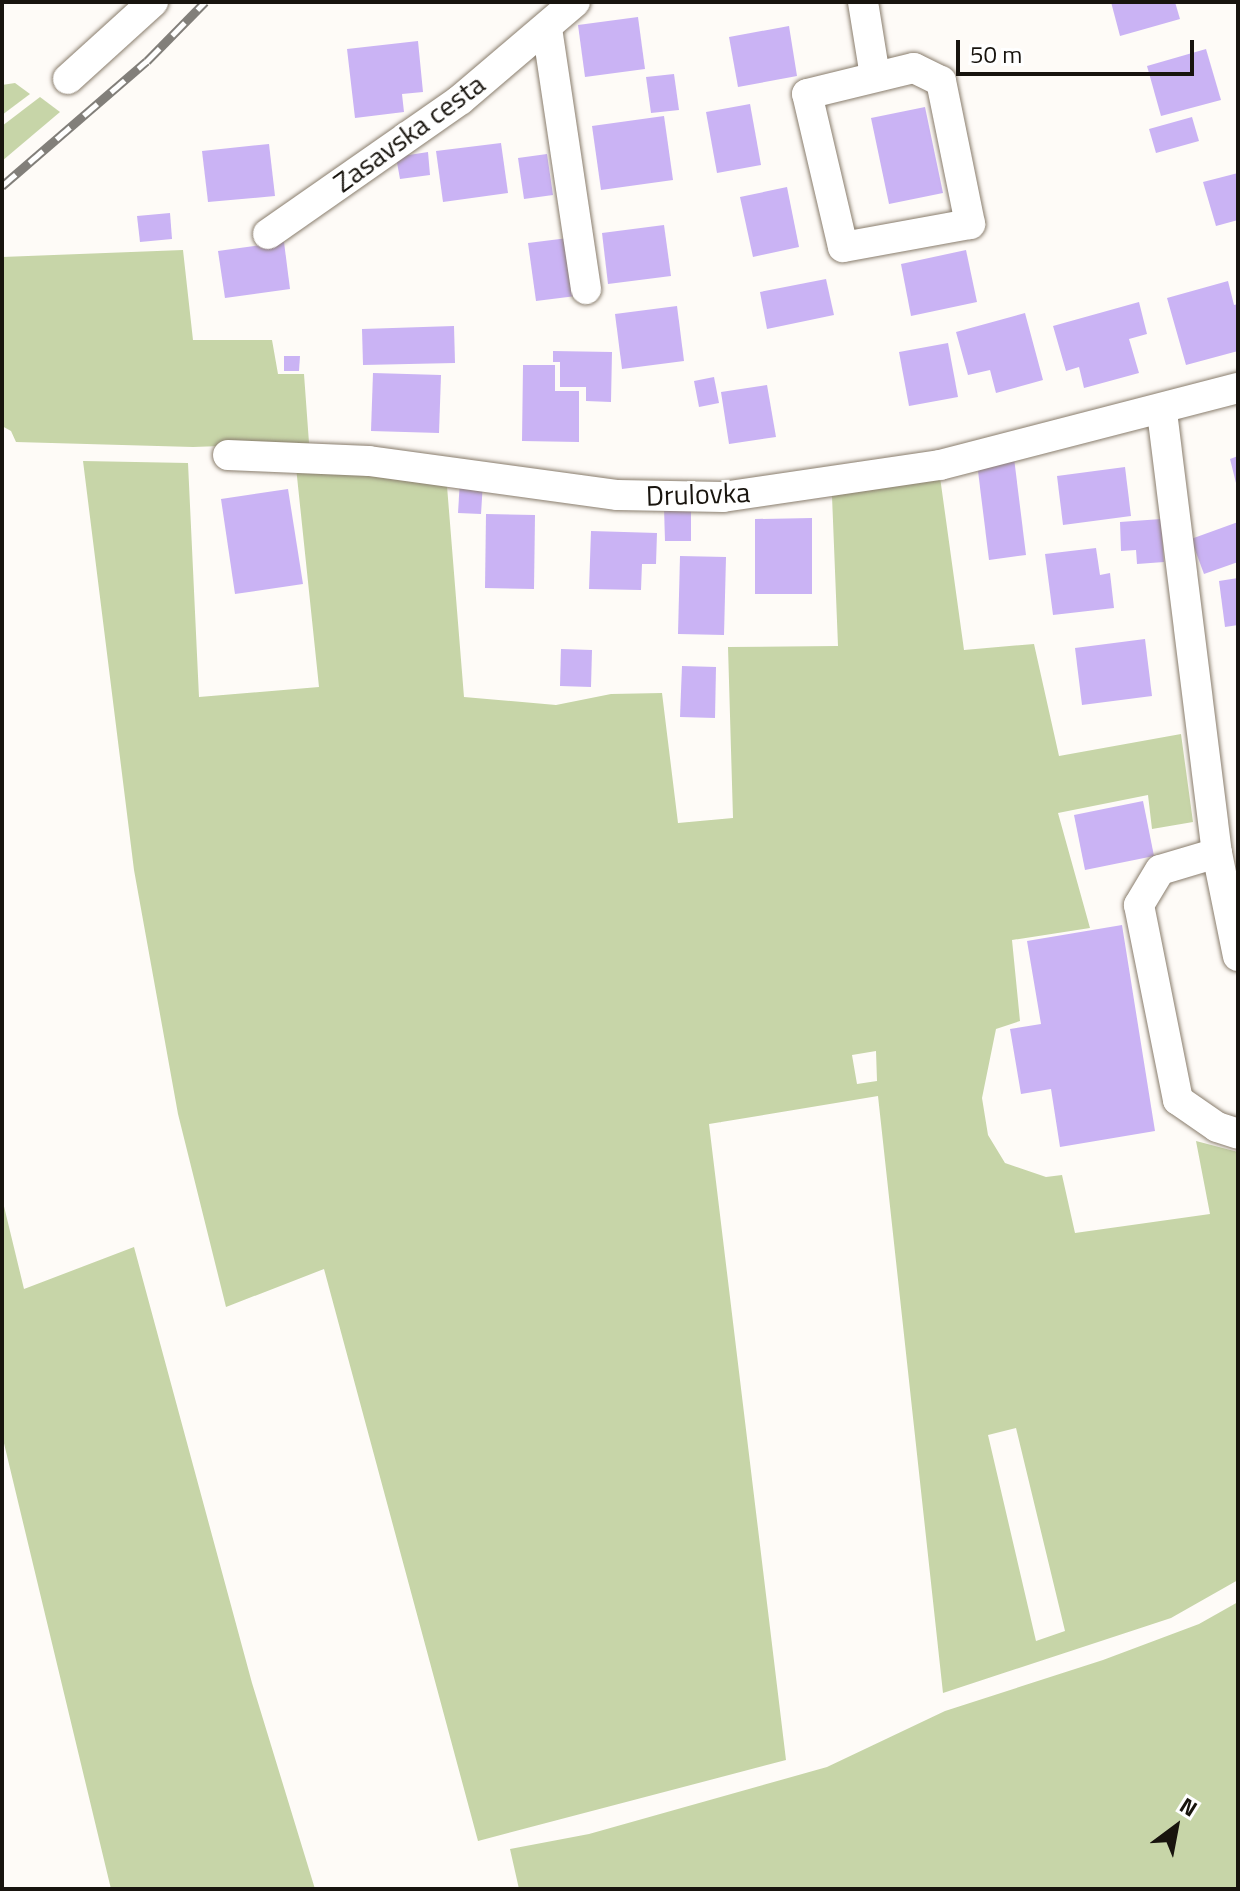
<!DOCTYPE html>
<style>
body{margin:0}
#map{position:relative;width:1240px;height:1891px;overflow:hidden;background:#fefbf7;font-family:"Titillium Web",sans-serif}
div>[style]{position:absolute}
.green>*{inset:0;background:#c7d5a8}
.building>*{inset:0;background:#cab3f4}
.roads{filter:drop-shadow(0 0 2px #897d6d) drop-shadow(0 0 2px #897d6d)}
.minor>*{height:30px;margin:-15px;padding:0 15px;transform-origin:15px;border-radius:15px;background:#fff}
.rail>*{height:9px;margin-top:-4.5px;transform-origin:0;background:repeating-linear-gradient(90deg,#fff 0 18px,#827f7a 0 36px);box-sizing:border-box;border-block:2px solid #827f7a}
span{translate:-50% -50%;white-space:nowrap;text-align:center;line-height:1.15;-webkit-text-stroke:6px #fff;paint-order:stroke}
.street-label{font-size:28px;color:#18140e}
.frame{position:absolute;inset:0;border:4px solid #18140e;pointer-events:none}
.north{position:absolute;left:1136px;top:1787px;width:80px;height:80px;-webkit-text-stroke:6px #fff;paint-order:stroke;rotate:32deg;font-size:22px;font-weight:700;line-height:32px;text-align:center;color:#18140e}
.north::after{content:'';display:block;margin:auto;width:28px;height:36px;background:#18140e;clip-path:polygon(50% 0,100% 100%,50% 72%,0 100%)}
.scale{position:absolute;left:956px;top:40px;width:238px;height:36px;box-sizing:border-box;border:4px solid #18140e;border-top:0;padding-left:10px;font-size:24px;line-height:28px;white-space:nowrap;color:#18140e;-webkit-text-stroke:6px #fff;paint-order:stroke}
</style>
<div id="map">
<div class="green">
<i style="clip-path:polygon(15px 83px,30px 94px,2px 115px,2px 85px)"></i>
<i style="clip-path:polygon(40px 97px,60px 112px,2px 161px,2px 126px)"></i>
<i style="clip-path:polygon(183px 250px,193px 340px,272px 340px,278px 374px,304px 374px,309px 443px,193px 447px,16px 442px,11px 431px,2px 426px,2px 257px)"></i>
<i style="clip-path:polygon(evenodd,83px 461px,188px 463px,199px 697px,319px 687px,296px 467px,447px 486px,464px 697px,556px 705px,611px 694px,662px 693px,678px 823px,733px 818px,728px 647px,838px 646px,832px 496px,940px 477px,964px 650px,1034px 644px,1059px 756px,1181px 734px,1193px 822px,1152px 829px,1148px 795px,1058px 813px,1090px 928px,1012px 940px,1020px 1021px,996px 1029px,982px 1098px,988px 1135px,1005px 1163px,1046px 1177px,1062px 1175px,1075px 1233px,1210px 1214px,1196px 1141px,1238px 1152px,1238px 1580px,1171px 1618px,943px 1693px,878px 1096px,709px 1124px,786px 1760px,478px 1841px,324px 1269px,226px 1307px,178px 1114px,134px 870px,83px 461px,876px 1051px,877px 1081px,857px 1084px,852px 1055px,876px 1051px,83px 461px,1016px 1428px,1065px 1631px,1036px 1641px,988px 1435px,1016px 1428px)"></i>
<i style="clip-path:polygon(2px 1198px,24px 1289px,134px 1247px,252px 1683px,315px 1889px,111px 1889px,2px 1435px)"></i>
<i style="clip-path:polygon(1238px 1602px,1238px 1889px,519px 1889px,510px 1849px,589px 1834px,827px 1767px,945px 1711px,1103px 1660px,1199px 1624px)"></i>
</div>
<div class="building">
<i style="clip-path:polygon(1111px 2px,1175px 2px,1180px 19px,1120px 36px)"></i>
<i style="clip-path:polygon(638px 17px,645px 69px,585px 77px,578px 25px)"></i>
<i style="clip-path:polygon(789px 26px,797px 76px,738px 87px,729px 37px)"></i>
<i style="clip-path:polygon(418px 41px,423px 92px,402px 94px,404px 112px,355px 118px,347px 49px)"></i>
<i style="clip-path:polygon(1206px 49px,1221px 100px,1161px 116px,1147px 66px)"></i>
<i style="clip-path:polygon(674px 74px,679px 110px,651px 113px,646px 77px)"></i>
<i style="clip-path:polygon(750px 104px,761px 165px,717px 173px,706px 112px)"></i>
<i style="clip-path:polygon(925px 107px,943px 193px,889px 204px,871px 118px)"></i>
<i style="clip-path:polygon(664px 116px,673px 180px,601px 190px,592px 126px)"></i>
<i style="clip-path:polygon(1192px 117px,1199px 141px,1156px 153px,1149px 129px)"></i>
<i style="clip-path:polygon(501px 143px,508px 193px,443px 202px,436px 151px)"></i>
<i style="clip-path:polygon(269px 144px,275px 196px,208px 202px,202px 151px)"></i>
<i style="clip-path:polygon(428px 152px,430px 175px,400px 179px,396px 157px)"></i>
<i style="clip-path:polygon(547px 154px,553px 195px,524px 199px,518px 158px)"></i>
<i style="clip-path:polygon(1238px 173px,1238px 220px,1216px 226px,1203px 182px)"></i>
<i style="clip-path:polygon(787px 187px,799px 247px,753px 257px,740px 197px)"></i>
<i style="clip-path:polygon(170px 213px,172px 239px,140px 242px,137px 216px)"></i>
<i style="clip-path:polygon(664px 225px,671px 276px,608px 284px,602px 233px)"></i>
<i style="clip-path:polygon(568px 238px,576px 296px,536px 301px,528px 243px)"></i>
<i style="clip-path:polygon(284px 242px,290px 289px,225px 298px,218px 251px)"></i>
<i style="clip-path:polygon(966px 250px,977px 302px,911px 316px,901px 264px)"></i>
<i style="clip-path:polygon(826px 279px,834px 315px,767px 329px,760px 292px)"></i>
<i style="clip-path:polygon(1228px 281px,1234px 305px,1238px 304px,1238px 351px,1186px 365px,1167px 298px)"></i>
<i style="clip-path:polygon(1139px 302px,1147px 334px,1129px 339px,1139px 373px,1084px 388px,1079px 367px,1066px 371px,1053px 326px)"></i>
<i style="clip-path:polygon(677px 306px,684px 361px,622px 369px,615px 314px)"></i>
<i style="clip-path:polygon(1025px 313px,1043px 380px,996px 393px,990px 370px,968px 375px,956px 332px)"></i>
<i style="clip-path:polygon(454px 326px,455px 363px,363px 365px,362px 329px)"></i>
<i style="clip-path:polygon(948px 343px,958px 397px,909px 406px,899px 352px)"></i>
<i style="clip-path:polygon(553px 351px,612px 352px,611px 402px,586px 401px,586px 387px,560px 387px,560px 362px,553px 362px)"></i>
<i style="clip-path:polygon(284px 356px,300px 356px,299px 371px,284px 371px)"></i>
<i style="clip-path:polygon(523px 365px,555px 365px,555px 391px,579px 391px,579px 442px,522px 441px)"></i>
<i style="clip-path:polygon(373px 373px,441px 375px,439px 433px,371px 431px)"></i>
<i style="clip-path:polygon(714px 377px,719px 403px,699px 407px,694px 381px)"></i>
<i style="clip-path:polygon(767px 385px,776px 437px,729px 444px,721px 392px)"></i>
<i style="clip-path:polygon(1238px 456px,1238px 487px,1237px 487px,1230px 459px)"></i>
<i style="clip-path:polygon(1014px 458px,1026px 555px,989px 560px,977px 463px)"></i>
<i style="clip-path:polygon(1125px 467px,1131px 516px,1063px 525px,1057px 476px)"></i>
<i style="clip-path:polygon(460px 480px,483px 482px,481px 514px,458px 513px)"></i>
<i style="clip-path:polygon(288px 489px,303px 584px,235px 594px,221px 499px)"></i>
<i style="clip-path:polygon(664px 507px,691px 507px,691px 541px,665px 541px)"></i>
<i style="clip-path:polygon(486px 514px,535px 515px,534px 589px,485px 588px)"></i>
<i style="clip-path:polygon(812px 518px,812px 594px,755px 594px,755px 519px)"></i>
<i style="clip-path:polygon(1161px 519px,1164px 562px,1137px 564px,1136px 550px,1121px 551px,1120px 522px)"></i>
<i style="clip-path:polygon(1238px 522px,1238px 562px,1204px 574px,1191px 539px)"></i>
<i style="clip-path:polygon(591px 531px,657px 533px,656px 564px,642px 564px,641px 590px,589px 589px)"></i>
<i style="clip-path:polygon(1096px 548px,1100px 575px,1110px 573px,1114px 608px,1053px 615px,1045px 554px)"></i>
<i style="clip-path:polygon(680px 556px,726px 557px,724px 635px,678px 634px)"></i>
<i style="clip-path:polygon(1238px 578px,1238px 625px,1225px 627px,1219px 581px)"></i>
<i style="clip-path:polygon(1145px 639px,1152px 696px,1082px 705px,1075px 648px)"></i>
<i style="clip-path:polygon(561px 649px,592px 650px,591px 687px,560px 686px)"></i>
<i style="clip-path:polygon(682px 666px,716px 667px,715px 718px,680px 717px)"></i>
<i style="clip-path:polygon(1143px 801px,1154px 856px,1085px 870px,1074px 815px)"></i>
<i style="clip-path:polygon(1122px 925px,1155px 1131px,1060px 1147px,1051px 1089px,1021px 1094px,1010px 1029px,1041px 1024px,1027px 941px)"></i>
</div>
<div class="roads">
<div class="minor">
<i style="left:863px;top:2px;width:75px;rotate:80.8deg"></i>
<i style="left:547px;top:28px;width:264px;rotate:81.5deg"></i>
<i style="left:914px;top:68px;width:30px;rotate:26deg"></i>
<i style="left:941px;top:81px;width:146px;rotate:78.5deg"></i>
<i style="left:970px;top:224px;width:129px;rotate:169.7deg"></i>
<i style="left:843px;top:247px;width:157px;rotate:-103.2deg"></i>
<i style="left:807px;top:94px;width:110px;rotate:-13.7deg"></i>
<i style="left:68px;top:79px;width:115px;rotate:-42.2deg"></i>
<i style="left:268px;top:234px;width:234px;rotate:-34.9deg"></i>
<i style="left:460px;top:100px;width:151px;rotate:-40.4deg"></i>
<i style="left:1162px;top:412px;width:444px;rotate:82.9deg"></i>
<i style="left:1217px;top:853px;width:105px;rotate:78.5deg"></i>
<i style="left:228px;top:455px;width:141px;rotate:2.4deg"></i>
<i style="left:369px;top:461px;width:251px;rotate:7.8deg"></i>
<i style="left:618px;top:495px;width:105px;rotate:1.1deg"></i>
<i style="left:723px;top:497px;width:219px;rotate:-8.4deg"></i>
<i style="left:940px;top:465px;width:308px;rotate:-14.5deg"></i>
<i style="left:1217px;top:853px;width:59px;rotate:163.4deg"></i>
<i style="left:1160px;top:870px;width:41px;rotate:121deg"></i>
<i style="left:1139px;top:905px;width:199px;rotate:78.7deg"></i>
<i style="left:1178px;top:1100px;width:47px;rotate:34.7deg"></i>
<i style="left:1217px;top:1127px;width:22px;rotate:18deg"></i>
</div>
</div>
<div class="rail">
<i style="left:2px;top:186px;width:191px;rotate:-40.8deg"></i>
<i style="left:147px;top:61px;width:83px;rotate:-45.5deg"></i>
</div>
<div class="street-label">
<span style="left:409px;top:133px;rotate:-36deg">Zasavska cesta</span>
<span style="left:698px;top:494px;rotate:-2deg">Drulovka</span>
</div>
<div class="frame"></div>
<div class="north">N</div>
<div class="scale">50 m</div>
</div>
